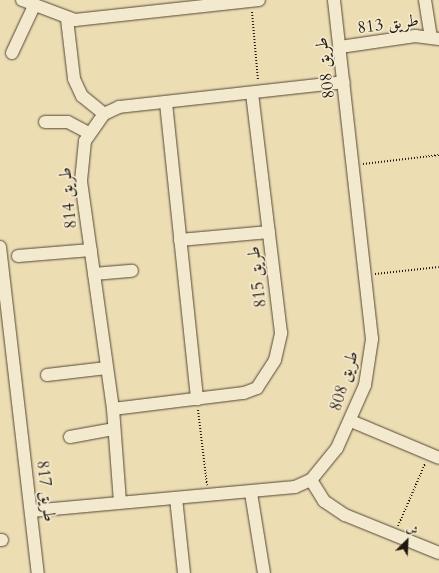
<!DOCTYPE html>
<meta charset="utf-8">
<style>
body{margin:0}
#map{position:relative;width:439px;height:573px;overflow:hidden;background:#edddb3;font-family:Cardo,Amiri,serif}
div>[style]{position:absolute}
.path>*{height:2px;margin-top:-1px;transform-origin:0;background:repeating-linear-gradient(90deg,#1f160e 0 1px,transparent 0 3px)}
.roads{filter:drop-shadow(0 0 1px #524837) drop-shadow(0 0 1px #524837)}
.minor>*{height:12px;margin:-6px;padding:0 6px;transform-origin:6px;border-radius:6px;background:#f3e9ce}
span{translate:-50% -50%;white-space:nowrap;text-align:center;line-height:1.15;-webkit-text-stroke:3.5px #f3e9ce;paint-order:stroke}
.street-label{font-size:17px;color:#1f160e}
.north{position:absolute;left:387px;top:521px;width:40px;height:40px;-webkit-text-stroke:3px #f3e9ce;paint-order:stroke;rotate:24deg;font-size:11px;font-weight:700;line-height:16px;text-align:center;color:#1f160e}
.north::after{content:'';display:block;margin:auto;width:14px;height:18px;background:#1f160e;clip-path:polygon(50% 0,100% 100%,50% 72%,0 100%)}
</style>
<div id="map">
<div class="path">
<i style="left:252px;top:12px;width:69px;rotate:85deg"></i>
<i style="left:363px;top:164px;width:77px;rotate:-6.8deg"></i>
<i style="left:375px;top:274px;width:64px;rotate:-6.2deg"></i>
<i style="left:198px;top:410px;width:76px;rotate:83.2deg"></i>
<i style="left:398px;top:526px;width:68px;rotate:-66.5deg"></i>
</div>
<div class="roads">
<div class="minor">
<i style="left:22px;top:0;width:57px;rotate:20.7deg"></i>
<i style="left:75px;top:20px;width:185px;rotate:-6.2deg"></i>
<i style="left:425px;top:0;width:37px;rotate:81deg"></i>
<i style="left:67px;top:19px;width:60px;rotate:83.3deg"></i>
<i style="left:74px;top:79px;width:19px;rotate:65deg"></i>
<i style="left:82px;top:96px;width:28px;rotate:39deg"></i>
<i style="left:340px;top:47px;width:76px;rotate:-8.3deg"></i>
<i style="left:415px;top:36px;width:24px;rotate:7deg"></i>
<i style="left:12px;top:53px;width:52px;rotate:-64.9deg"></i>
<i style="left:166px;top:103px;width:298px;rotate:84deg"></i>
<i style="left:45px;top:122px;width:23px"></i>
<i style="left:68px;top:122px;width:24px;rotate:28deg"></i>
<i style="left:180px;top:240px;width:89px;rotate:-5.1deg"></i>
<i style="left:0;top:247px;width:328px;rotate:83.4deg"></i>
<i style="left:18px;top:256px;width:73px;rotate:-4.7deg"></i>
<i style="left:94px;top:274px;width:38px;rotate:-5deg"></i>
<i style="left:47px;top:375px;width:60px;rotate:-6.7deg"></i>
<i style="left:113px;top:409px;width:132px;rotate:-7deg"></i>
<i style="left:244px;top:393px;width:14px;rotate:-21deg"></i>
<i style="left:257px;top:388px;width:33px;rotate:-57deg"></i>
<i style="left:275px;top:360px;width:28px;rotate:-77deg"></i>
<i style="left:281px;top:333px;width:240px;rotate:-96.9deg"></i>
<i style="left:351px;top:421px;width:95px;rotate:22.8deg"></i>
<i style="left:70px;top:437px;width:45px;rotate:-10.3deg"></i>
<i style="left:311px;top:480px;width:25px;rotate:58deg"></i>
<i style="left:324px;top:501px;width:25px;rotate:34deg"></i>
<i style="left:345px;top:515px;width:101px;rotate:22deg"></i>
<i style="left:251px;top:493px;width:81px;rotate:80.8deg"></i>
<i style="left:176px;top:498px;width:75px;rotate:83.9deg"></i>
<i style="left:120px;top:502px;width:93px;rotate:-94.3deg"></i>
<i style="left:113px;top:409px;width:230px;rotate:-98deg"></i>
<i style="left:81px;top:181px;width:40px;rotate:-84.3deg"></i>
<i style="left:85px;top:141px;width:33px;rotate:-55deg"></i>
<i style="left:104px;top:114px;width:17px;rotate:-25deg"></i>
<i style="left:119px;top:107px;width:226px;rotate:-6.3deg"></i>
<i style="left:31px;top:511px;width:265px;rotate:-5.2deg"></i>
<i style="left:295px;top:487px;width:17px;rotate:-24deg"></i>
<i style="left:311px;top:480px;width:41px;rotate:-50.9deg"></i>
<i style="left:337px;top:448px;width:69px;rotate:-66deg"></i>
<i style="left:365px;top:385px;width:47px;rotate:-81.3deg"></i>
<i style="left:372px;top:339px;width:341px;rotate:-96.4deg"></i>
<i style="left:0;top:540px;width:2px"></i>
</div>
</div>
<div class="street-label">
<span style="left:388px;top:24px;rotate:-7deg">طريق 813</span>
<span style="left:325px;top:68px;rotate:-97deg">طريق 808</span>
<span style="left:68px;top:198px;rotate:-96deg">طريق 814</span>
<span style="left:257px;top:277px;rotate:-97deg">طريق 815</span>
<span style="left:344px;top:381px;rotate:-73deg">طريق 808</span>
<span style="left:46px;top:491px;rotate:83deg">طريق 817</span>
</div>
<div class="north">ش</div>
</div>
